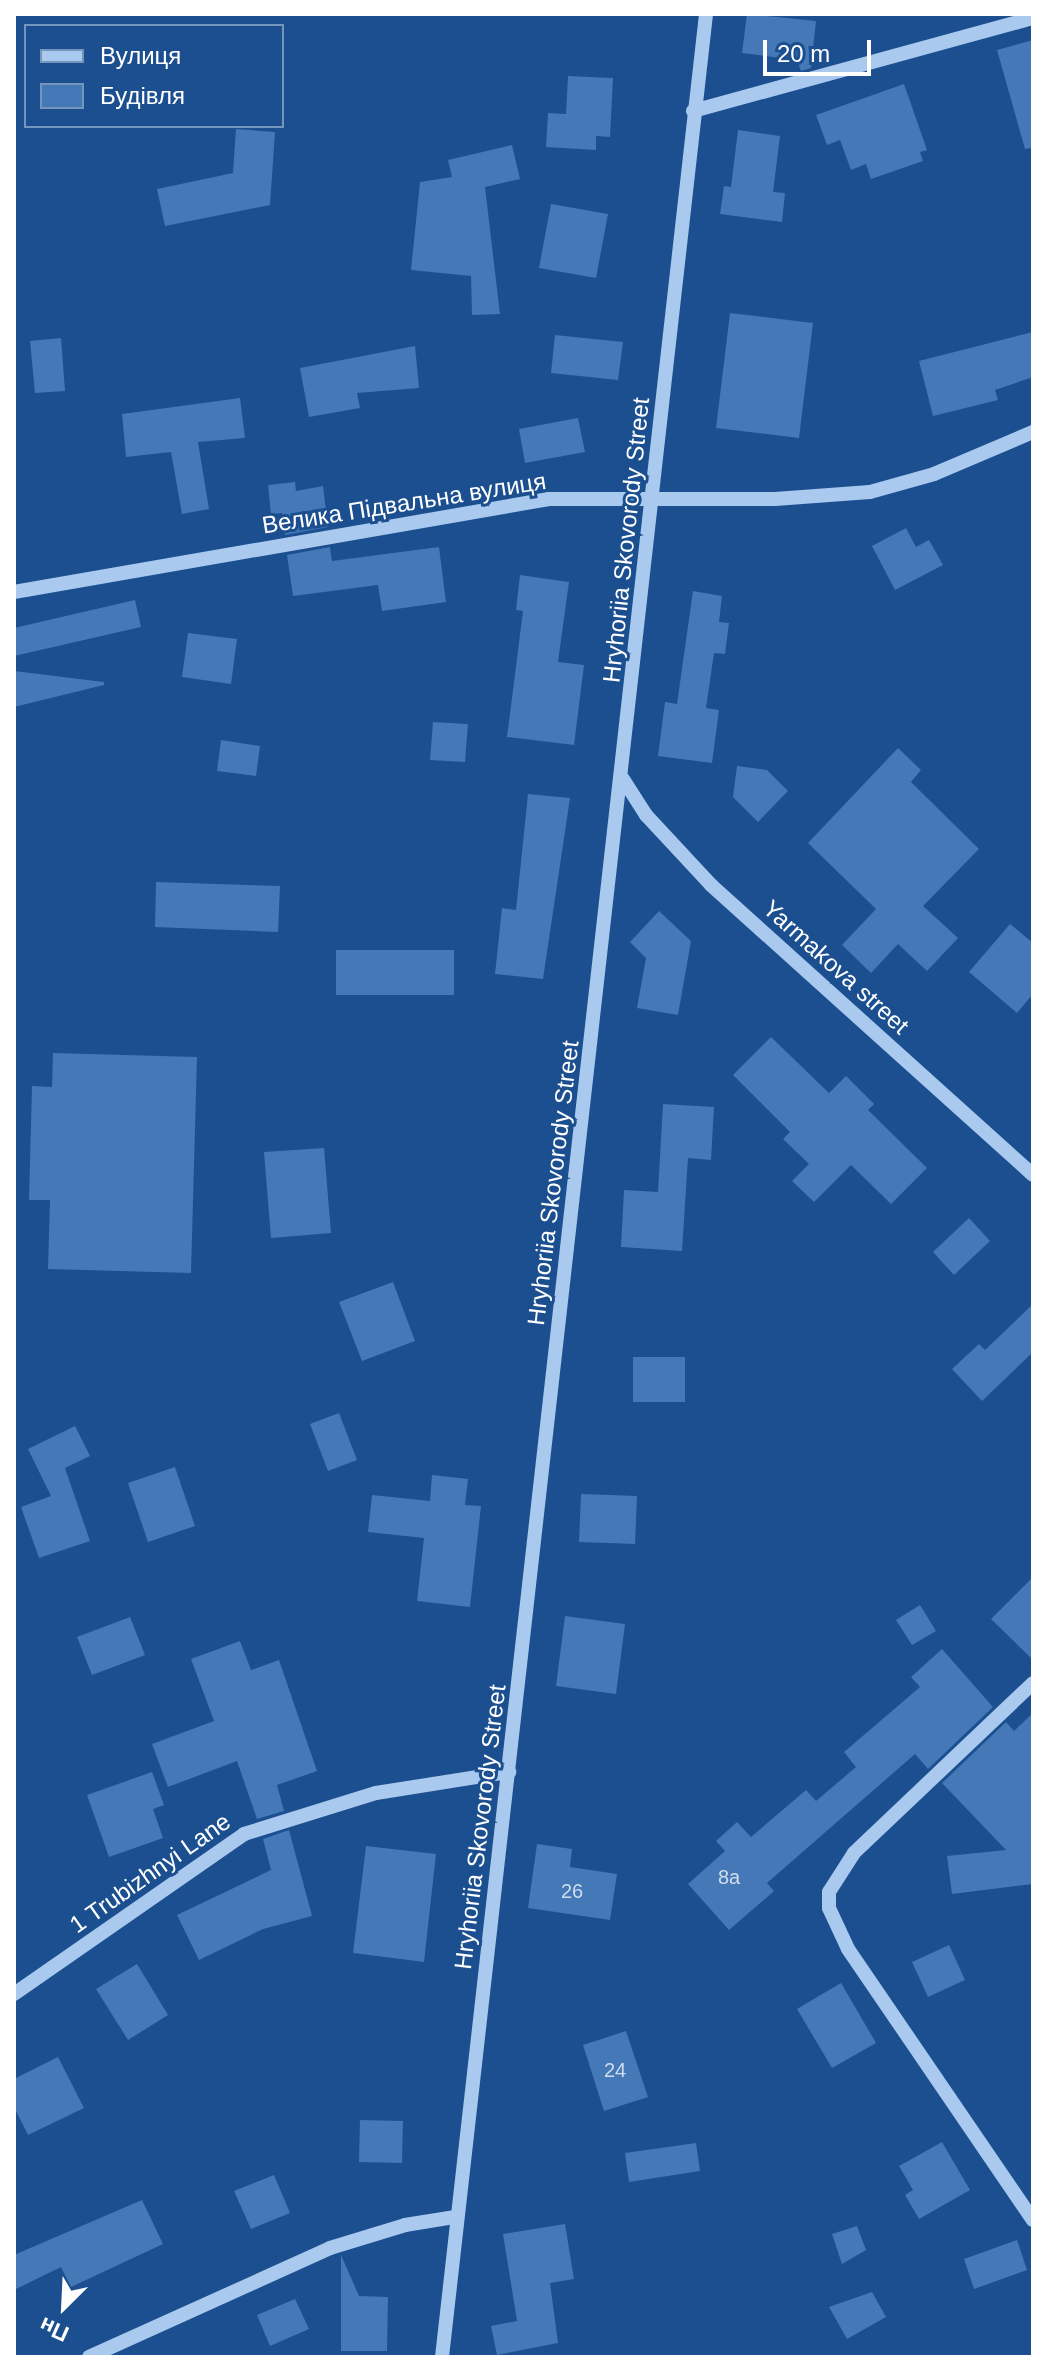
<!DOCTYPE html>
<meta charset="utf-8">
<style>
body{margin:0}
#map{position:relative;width:1047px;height:2371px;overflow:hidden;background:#1b4f8f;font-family:Arial,sans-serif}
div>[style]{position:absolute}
.building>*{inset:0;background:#4478b7}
.minor>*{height:14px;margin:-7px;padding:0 7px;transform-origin:7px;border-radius:7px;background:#a9c9ee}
span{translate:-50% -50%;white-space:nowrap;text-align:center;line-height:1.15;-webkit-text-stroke:6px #1b4f8f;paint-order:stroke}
.number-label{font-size:20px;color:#d0dded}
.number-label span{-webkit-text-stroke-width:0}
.street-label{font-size:24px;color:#fff}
.frame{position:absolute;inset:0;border:16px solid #fff;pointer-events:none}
.legend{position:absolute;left:24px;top:24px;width:260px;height:104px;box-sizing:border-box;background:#1b4f8f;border:2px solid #7695bc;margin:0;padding:10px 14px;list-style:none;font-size:24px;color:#fff}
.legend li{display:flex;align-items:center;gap:16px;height:40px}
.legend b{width:40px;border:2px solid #7695bc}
.north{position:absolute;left:24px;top:2267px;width:80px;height:80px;-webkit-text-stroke:6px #1b4f8f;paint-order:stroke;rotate:204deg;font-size:22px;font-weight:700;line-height:32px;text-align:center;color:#fff}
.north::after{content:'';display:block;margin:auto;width:28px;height:36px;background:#fff;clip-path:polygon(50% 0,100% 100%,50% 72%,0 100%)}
.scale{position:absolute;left:763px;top:40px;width:108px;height:36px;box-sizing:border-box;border:4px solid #fff;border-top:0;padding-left:10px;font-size:24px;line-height:28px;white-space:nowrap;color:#fff;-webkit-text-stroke:6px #1b4f8f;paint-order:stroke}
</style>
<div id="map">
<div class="building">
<i style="clip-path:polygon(747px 14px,816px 21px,811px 68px,801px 71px,791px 44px,789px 59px,742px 53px)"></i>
<i style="clip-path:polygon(1033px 40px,1033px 148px,1025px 149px,997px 50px)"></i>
<i style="clip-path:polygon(568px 76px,613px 78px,610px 137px,596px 136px,596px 150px,546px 147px,548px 113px,566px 114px)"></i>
<i style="clip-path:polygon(904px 84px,927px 150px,920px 152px,923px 161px,871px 179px,866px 164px,851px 170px,840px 140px,827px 145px,816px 115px)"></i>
<i style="clip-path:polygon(236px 129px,275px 132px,270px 205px,165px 226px,157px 189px,233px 173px)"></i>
<i style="clip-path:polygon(738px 130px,780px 136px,773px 192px,785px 193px,782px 222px,720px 214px,724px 186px,731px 187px)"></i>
<i style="clip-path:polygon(512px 145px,520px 179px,485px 187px,500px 314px,472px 315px,471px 276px,411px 270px,420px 182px,452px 177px,448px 160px)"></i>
<i style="clip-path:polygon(551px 204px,608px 214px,596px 278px,539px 268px)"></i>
<i style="clip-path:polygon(730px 313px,813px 323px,799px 438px,716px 428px)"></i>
<i style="clip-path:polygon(1033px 332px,1033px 377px,995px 390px,998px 400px,933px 416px,919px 361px)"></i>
<i style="clip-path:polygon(555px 335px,623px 342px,618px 380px,551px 373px)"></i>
<i style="clip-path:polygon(61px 338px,65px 391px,35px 393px,30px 341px)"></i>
<i style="clip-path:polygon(415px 346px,419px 388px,357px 393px,360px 408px,309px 417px,300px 368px)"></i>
<i style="clip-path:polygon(240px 398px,245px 438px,198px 442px,209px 509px,182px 514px,171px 452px,126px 457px,122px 414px)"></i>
<i style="clip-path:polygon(578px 418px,585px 452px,525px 463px,519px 429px)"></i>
<i style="clip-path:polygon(295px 482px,296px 491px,323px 486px,328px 527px,285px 535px,282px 513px,271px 514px,268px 485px)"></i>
<i style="clip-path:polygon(906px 528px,916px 547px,929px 540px,943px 565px,895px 590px,872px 546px)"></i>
<i style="clip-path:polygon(330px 547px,332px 561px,439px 547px,446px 602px,382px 611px,378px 585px,293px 596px,287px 555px)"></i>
<i style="clip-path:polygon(520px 575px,569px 582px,558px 662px,584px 665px,574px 745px,507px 737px,523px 611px,516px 610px)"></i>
<i style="clip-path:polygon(693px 591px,722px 596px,719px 622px,729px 623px,725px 654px,714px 653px,706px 708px,719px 710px,712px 763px,658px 756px,665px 702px,677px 704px)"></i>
<i style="clip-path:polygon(135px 600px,141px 627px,14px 656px,14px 628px)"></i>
<i style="clip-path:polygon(188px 633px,237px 639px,231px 684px,182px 677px)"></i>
<i style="clip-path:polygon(14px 671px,104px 682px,104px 685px,14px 707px)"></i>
<i style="clip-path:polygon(433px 722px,468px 724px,465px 762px,430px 760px)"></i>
<i style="clip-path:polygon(221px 740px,260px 746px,256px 776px,217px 771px)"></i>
<i style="clip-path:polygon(898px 748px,921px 770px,911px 782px,979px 849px,923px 906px,958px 938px,927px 971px,898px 944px,871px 973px,842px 945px,876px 909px,808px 843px)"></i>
<i style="clip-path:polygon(737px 766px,767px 770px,788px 791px,758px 822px,733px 797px)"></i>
<i style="clip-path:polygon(528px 794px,570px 798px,543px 979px,495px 974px,502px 908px,516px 910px)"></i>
<i style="clip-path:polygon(156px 882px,280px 886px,278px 932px,155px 927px)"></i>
<i style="clip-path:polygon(659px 911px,691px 941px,678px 1015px,637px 1008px,646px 958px,630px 942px)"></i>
<i style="clip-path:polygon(1010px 924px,1033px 943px,1033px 994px,1017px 1013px,969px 972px)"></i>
<i style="clip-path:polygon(336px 950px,454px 950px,454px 995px,336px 995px)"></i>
<i style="clip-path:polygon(771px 1037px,829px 1093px,846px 1076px,874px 1104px,868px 1110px,927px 1168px,891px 1204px,851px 1165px,814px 1202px,792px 1181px,809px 1164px,783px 1139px,790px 1132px,733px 1075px)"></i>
<i style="clip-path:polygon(53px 1053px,197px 1057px,191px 1273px,48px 1269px,50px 1200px,29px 1200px,32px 1086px,52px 1087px)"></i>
<i style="clip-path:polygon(663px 1104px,714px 1107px,711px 1160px,688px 1158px,682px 1251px,621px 1247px,624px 1190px,658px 1192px)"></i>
<i style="clip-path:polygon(324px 1148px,331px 1233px,271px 1238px,264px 1152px)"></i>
<i style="clip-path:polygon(969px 1218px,990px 1241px,954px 1275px,933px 1252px)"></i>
<i style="clip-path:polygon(393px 1282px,415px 1341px,362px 1361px,339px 1302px)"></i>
<i style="clip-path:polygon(1033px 1304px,1033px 1352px,982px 1401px,952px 1369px,979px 1344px,985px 1350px)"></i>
<i style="clip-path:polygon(633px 1357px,685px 1357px,685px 1402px,633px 1402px)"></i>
<i style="clip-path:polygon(339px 1413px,357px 1460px,328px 1471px,310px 1424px)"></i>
<i style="clip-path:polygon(75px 1426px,90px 1456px,65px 1468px,90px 1541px,39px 1558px,21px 1507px,51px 1496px,28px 1449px)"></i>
<i style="clip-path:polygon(175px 1467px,195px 1526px,148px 1542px,128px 1483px)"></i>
<i style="clip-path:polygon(432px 1475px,468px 1479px,465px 1505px,481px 1506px,470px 1607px,417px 1601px,424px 1538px,368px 1532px,372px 1495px,430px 1501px)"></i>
<i style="clip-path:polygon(581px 1494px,637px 1496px,635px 1544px,579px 1542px)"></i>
<i style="clip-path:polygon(1033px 1577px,1033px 1660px,991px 1619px)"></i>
<i style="clip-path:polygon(920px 1605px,936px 1631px,912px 1645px,896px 1620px)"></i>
<i style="clip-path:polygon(565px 1616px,625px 1624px,616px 1694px,556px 1686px)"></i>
<i style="clip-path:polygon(130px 1617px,145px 1655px,92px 1675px,77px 1637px)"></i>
<i style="clip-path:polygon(240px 1641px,251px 1670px,279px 1660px,317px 1771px,277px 1785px,284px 1811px,257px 1819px,237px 1761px,168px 1787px,152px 1744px,214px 1721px,191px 1659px)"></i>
<i style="clip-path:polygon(942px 1649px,993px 1707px,928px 1769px,915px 1754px,767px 1883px,774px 1891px,729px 1930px,688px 1884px,725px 1851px,716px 1841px,737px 1822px,751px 1837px,806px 1790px,816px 1801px,856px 1767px,844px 1752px,920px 1687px,911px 1677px)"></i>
<i style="clip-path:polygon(1033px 1713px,1033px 1884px,952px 1894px,947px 1856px,1006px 1850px,942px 1783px,1006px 1722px,1014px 1731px)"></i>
<i style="clip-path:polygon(152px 1772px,164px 1805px,153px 1809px,163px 1838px,109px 1857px,87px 1795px)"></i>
<i style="clip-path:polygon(289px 1830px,312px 1916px,263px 1929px,199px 1960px,177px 1915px,271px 1870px,263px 1839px)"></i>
<i style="clip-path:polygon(537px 1844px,572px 1849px,570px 1867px,617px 1874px,610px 1920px,528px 1908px)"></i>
<i style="clip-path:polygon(366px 1846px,436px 1854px,424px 1962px,353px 1953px)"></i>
<i style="clip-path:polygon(949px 1945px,965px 1980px,928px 1997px,912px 1962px)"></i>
<i style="clip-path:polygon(137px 1964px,168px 2015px,128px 2040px,96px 1989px)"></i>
<i style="clip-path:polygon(841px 1983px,876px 2043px,832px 2068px,797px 2009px)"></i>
<i style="clip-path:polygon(626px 2031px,648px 2097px,604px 2111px,583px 2045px)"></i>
<i style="clip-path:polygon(58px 2057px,84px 2108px,28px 2135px,14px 2107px,14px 2079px)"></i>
<i style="clip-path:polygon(360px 2120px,403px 2121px,402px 2163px,359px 2162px)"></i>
<i style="clip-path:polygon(942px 2142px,970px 2190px,919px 2219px,905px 2195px,913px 2190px,899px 2166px)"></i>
<i style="clip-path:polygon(696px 2143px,700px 2171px,629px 2182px,625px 2153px)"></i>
<i style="clip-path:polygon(274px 2175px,290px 2213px,251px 2229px,234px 2191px)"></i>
<i style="clip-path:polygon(142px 2200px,163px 2244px,71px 2287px,61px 2267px,14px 2290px,14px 2255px)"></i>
<i style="clip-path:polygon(565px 2224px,574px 2279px,550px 2283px,558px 2343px,497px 2355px,491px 2326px,517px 2321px,503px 2234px)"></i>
<i style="clip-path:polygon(857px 2226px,866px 2250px,842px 2264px,832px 2234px)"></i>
<i style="clip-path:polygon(1017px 2240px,1027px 2270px,974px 2289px,964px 2259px)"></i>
<i style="clip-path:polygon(341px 2255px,359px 2296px,388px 2297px,387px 2351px,341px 2351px)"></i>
<i style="clip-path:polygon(872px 2292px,886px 2317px,847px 2339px,829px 2307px)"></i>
<i style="clip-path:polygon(295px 2299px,309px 2329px,270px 2346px,257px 2315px)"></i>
</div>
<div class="minor">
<i style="left:693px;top:111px;width:352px;rotate:-15.3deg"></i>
<i style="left:14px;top:592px;width:543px;rotate:-9.86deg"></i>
<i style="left:549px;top:499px;width:226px"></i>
<i style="left:775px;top:499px;width:95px;rotate:-4.2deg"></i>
<i style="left:870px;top:492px;width:66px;rotate:-15.7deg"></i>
<i style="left:934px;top:474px;width:108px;rotate:-23deg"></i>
<i style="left:623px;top:779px;width:43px;rotate:57.4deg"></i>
<i style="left:646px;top:815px;width:96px;rotate:47.1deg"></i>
<i style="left:711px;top:885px;width:433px;rotate:42deg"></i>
<i style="left:1033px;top:1683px;width:247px;rotate:136.5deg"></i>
<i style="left:854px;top:1853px;width:46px;rotate:122.7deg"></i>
<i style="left:829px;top:1892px;width:16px;rotate:90deg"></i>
<i style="left:829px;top:1908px;width:45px;rotate:65.1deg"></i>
<i style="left:848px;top:1949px;width:328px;rotate:55.7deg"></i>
<i style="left:14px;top:1994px;width:280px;rotate:-34.8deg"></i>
<i style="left:244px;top:1834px;width:138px;rotate:-17.3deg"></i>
<i style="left:376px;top:1793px;width:135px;rotate:-9deg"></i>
<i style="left:89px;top:2357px;width:265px;rotate:-24.3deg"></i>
<i style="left:330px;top:2248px;width:78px;rotate:-17deg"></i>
<i style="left:405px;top:2225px;width:51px;rotate:-9.1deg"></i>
<i style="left:442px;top:2357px;width:2358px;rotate:-83.57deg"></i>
</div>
<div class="number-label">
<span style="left:729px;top:1877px">8а</span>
<span style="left:572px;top:1891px">26</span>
<span style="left:615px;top:2070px">24</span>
</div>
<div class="street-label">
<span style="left:404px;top:503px;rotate:-9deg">Велика Підвальна вулиця</span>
<span style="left:626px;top:540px;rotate:-84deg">Hryhoriia Skovorody Street</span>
<span style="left:836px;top:967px;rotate:42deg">Yarmakova street</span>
<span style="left:553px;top:1183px;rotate:-83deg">Hryhoriia Skovorody Street</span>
<span style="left:480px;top:1827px;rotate:-83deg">Hryhoriia Skovorody Street</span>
<span style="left:150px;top:1873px;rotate:-35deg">1 Trubizhnyi Lane</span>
</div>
<div class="frame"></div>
<ul class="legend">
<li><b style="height:10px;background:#a9c9ee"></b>Вулиця</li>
<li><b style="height:22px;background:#4478b7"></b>Будівля</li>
</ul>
<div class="north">Пн</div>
<div class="scale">20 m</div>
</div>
